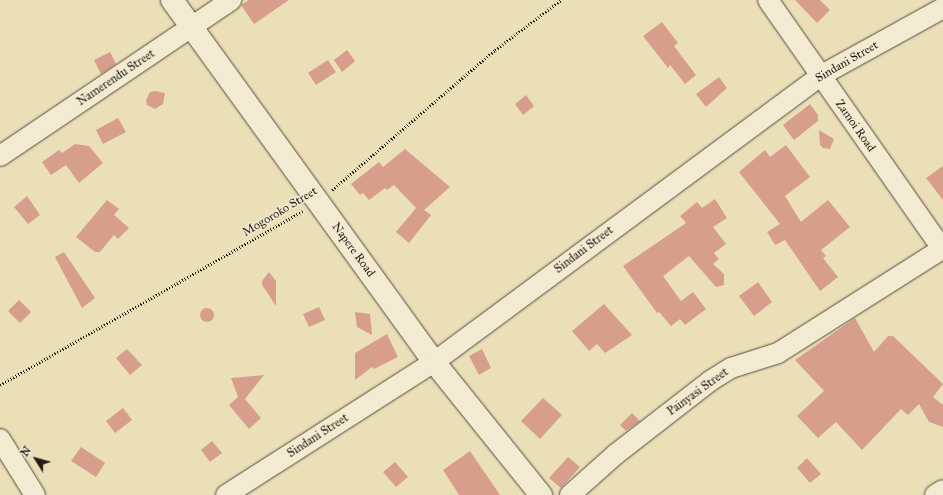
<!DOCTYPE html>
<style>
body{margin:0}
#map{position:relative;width:943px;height:495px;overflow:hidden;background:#ebdfb8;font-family:"IM FELL Great Primer",serif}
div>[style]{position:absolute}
.building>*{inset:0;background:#d79e8c}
.round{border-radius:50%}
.path>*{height:2.5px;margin-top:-1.25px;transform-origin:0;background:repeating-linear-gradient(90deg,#241b14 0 1px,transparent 0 3px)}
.roads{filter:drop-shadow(0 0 1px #564c3d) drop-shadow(0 0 1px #564c3d)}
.street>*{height:20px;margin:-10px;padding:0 10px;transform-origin:10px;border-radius:10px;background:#f2ead1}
.secondary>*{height:22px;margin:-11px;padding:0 11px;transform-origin:11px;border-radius:11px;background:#f2ead1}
span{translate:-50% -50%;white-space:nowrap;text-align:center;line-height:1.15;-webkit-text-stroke:3px #f2ead1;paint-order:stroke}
.street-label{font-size:12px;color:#241b14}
.north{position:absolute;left:16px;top:439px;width:40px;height:40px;-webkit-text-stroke:3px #f2ead1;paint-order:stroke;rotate:307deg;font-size:11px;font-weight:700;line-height:16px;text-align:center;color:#241b14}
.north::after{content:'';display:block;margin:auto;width:14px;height:18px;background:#241b14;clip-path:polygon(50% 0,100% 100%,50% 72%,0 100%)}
</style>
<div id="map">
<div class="building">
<i style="clip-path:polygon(249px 0,289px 0,254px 24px,241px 5px)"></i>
<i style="clip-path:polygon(795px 0,820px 0,830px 10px,817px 23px)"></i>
<i style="clip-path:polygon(662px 22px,678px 43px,674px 46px,696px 75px,685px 84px,670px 65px,668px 68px,643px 36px)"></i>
<i style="clip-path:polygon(347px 50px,355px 61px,342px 72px,334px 60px)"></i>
<i style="clip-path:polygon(110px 52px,116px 64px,101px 74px,94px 60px)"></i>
<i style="clip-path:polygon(328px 60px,336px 72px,316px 85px,308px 73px)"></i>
<i style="clip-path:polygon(719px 77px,727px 88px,706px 107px,696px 94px)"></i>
<i style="clip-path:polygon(155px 91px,165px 93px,163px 104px,155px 109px,147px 105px,146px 100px,150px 92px)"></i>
<i style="clip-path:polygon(526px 95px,534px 106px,523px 115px,515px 104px)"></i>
<i style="clip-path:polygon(810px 104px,818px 115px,818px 121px,794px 140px,783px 125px)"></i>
<i style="clip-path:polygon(118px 118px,126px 132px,103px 144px,96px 130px)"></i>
<i style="clip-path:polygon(819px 130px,834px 139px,830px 149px,823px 148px,820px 145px)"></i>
<i style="clip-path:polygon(75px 144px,89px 146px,103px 163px,79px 183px,66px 165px,51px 175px,42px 162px,59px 150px,62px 153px)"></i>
<i style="clip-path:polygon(786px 145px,810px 177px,785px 196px,801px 222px,828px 200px,850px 227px,821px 250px,826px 256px,823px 258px,838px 277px,820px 291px,785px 240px,775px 245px,767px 232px,780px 224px,739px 172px,765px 150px,770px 157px)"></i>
<i style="clip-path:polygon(405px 149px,450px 187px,424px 210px,431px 215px,409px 243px,396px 232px,416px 208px,394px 185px,387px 190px,385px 188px,369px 200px,363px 193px,360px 195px,351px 184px,379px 162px,383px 167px)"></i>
<i style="clip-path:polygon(943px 166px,943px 200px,926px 178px)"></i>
<i style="clip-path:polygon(27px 196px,40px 215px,28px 224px,14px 207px)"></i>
<i style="clip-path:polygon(715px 199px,727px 218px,713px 227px,726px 244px,714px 253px,719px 259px,713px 264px,724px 274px,724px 285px,716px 287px,689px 256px,663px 276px,681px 301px,693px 292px,706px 309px,685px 325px,680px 319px,671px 326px,659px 312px,657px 313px,623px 266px,686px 223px,680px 216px,697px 202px,702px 208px)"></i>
<i style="clip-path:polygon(107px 200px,119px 209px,114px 215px,129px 228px,118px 239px,114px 235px,100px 252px,95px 252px,76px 237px)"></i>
<i style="clip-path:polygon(64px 252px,95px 298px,82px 308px,55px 257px)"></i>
<i style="clip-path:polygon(269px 272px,276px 281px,276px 306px,262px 285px,262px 281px)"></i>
<i style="clip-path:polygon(758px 282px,772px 302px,754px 316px,739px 296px)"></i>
<i style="clip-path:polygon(19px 300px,31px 312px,20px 323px,8px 311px)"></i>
<i style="clip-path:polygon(604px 304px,632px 335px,605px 353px,597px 344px,589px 351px,572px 331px)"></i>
<i style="clip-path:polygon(319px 307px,325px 320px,309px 327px,303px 314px)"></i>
<i class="round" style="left:200px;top:308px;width:14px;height:14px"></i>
<i style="clip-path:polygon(355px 312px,370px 314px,372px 335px,357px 327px)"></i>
<i style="clip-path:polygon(855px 318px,874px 352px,888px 336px,893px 336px,943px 384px,933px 397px,943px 405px,943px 427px,929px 422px,919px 404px,908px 415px,901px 409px,862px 450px,836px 422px,818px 438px,797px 416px,824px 391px,795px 360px)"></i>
<i style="clip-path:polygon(387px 334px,398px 357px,374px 369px,372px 367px,355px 380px,355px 353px)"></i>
<i style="clip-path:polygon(127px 349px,142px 365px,130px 375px,116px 358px)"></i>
<i style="clip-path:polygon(482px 349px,491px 368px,479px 375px,469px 356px)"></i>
<i style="clip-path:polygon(264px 375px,245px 399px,261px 418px,249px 429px,229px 405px,238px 397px,231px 378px)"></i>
<i style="clip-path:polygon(543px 398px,562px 415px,540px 439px,521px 421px)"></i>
<i style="clip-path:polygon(123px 408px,132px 420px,115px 433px,106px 421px)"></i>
<i style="clip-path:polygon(632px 413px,640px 421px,626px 431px,620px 425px)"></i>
<i style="clip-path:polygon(212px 441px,222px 453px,210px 462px,201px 450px)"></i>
<i style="clip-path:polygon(81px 447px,105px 463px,96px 477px,71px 461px)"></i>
<i style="clip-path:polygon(470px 451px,500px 495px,459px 495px,443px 470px)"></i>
<i style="clip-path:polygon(568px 457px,580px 467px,561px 488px,549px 478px)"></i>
<i style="clip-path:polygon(807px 458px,821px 474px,810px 483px,797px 468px)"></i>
<i style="clip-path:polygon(395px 462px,408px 477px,396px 487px,383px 472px)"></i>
</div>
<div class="path">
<i style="left:332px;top:190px;width:215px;rotate:-40.7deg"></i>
<i style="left:495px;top:50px;width:83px;rotate:-37.1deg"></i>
<i style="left:0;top:385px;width:349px;rotate:-29.9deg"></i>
</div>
<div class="roads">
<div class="street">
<i style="left:768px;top:0;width:305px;rotate:55deg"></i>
<i style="left:0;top:156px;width:279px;rotate:-34deg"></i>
<i style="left:0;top:439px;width:66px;rotate:58deg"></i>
<i style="left:226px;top:495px;width:247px;rotate:-32.6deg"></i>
<i style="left:434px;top:362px;width:480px;rotate:-36.5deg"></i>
<i style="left:820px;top:76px;width:141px;rotate:-28.9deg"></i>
<i style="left:570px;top:495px;width:62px;rotate:-41.7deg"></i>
<i style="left:616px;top:454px;width:119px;rotate:-37.8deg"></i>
<i style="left:710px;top:381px;width:25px;rotate:-32deg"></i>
<i style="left:731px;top:368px;width:49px;rotate:-17.7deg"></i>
<i style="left:778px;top:353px;width:194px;rotate:-32.4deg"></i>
<i style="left:935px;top:495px;width:9px;rotate:-32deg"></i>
</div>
<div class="secondary">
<i style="left:172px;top:0;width:447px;rotate:54.1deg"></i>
<i style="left:434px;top:362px;width:171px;rotate:51.2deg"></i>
</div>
</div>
<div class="street-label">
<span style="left:847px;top:62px;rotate:-30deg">Sindani Street</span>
<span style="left:116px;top:78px;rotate:-34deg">Namerendu Street</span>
<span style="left:855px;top:126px;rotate:55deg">Zamoi Road</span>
<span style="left:280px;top:212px;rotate:-31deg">Mogoroko Street</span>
<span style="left:353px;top:250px;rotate:54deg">Napere Road</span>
<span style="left:584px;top:250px;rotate:-37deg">Sindani Street</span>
<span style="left:698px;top:392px;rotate:-36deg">Painyasi Street</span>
<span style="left:318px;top:436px;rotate:-33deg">Sindani Street</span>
</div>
<div class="north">N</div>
</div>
